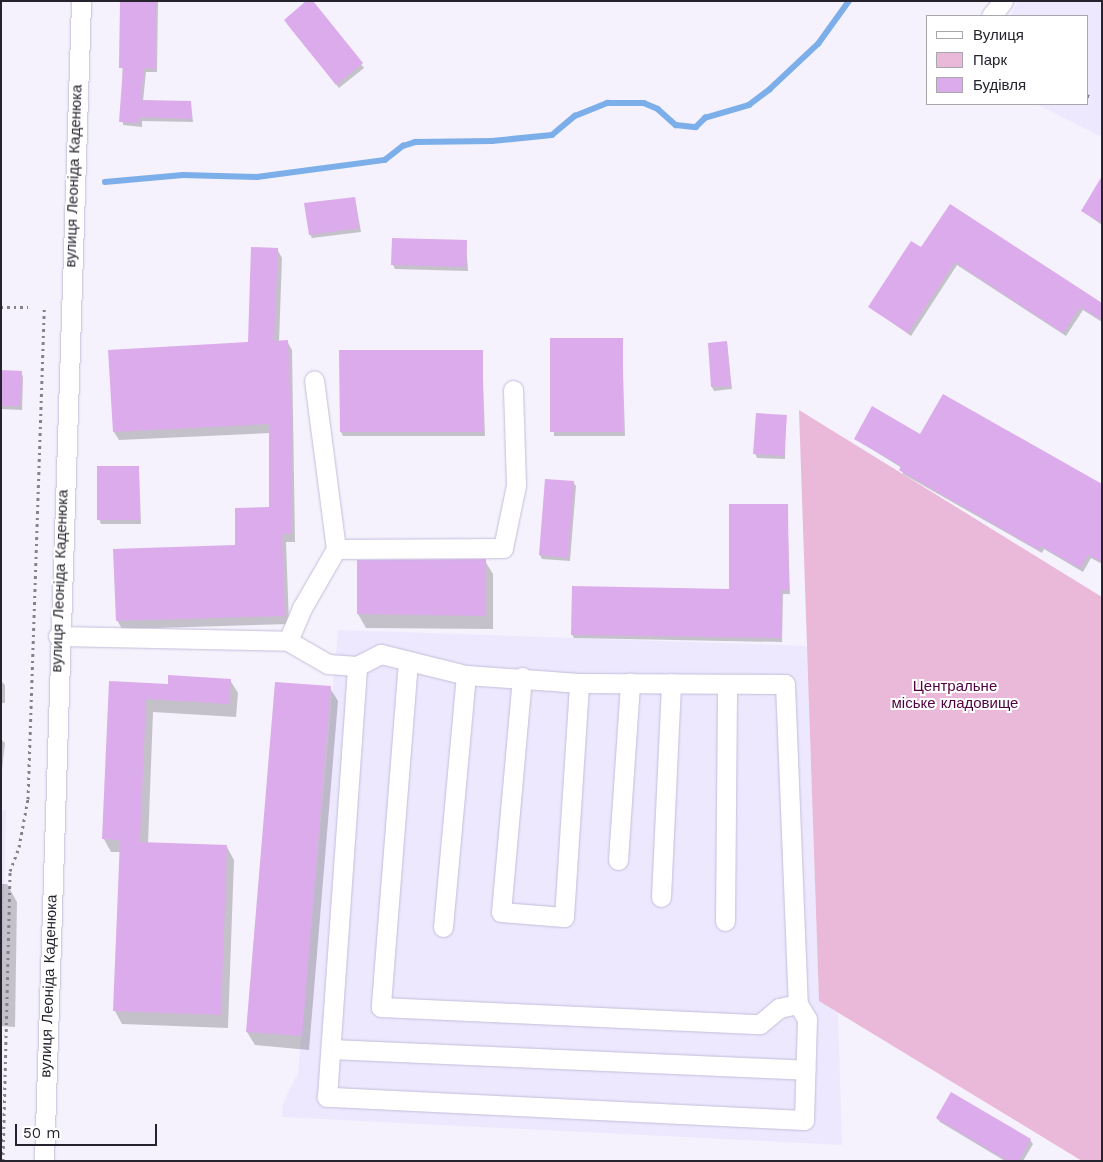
<!DOCTYPE html>
<meta charset="utf-8">
<style>
body{margin:0}
#map{position:relative;width:1103px;height:1162px;overflow:hidden;background:#f5f2fd;font-family:"Work Sans",sans-serif}
div>[style]{position:absolute}
.built>*{inset:0;background:#ede8fe}
.green>*{inset:0;background:#eab9d9}
.shadow>*{inset:0;background:#0003}
.stream>*{height:5.5px;margin:-2.75px;padding:0 2.75px;transform-origin:2.75px;border-radius:2.75px;background:#7caeea}
.building>*{inset:0;background:#dbabeb}
.path>*{height:3px;margin-top:-1.5px;transform-origin:0;background:repeating-linear-gradient(90deg,#85828d 0 2.5px,transparent 0 6.5px)}
.roads{filter:drop-shadow(0 0 1px #c4bdd9) drop-shadow(0 0 1px #c4bdd9)}
.minor>*{height:19px;margin:-9.5px;padding:0 9.5px;transform-origin:9.5px;border-radius:9.5px;background:#fff}
span{translate:-50% -50%;white-space:nowrap;text-align:center;line-height:1.15;-webkit-text-stroke:4px #fff;paint-order:stroke}
.street-label{font-size:15px;color:#26232e}
.park-label{font-size:15px;color:#520041}
.frame{position:absolute;inset:0;border:2px solid #26232e;pointer-events:none}
.legend{position:absolute;left:926px;top:15px;width:162px;height:90px;box-sizing:border-box;background:#fff;border:1px solid #a8a7ab;margin:0;padding:6px 9px;list-style:none;font-size:15px;color:#26232e}
.legend li{display:flex;align-items:center;gap:10px;height:25px}
.legend b{width:25px;border:1px solid #a8a7ab}
.scale{position:absolute;left:15px;top:1124px;width:142px;height:22px;box-sizing:border-box;border:2px solid #26232e;border-top:0;padding-left:6px;font-size:15px;line-height:18px;white-space:nowrap;color:#26232e;-webkit-text-stroke:4px #fff;paint-order:stroke}
</style>
<div id="map">
<div class="built">
<i style="clip-path:polygon(1018px 1px,1102px 1px,1102px 137px,1037px 104px,1087px 104px,1087px 16px,1010px 16px)"></i>
<i style="clip-path:polygon(338px 630px,807px 646px,819px 1001px,838px 1012px,842px 1145px,282px 1117px,283px 1103px,298px 1073px)"></i>
<i style="clip-path:polygon(1px 810px,6px 810px,1px 1014px)"></i>
</div>
<div class="green">
<i style="clip-path:polygon(799px 410px,1102px 597px,1102px 1161px,1082px 1161px,819px 1001px)"></i>
</div>
<div class="shadow">
<i style="clip-path:polygon(122px 1px,158px 1px,157px 72px,146px 72px,143px 101px,191px 102px,193px 122px,142px 121px,142px 127px,123px 125px)"></i>
<i style="clip-path:polygon(312px 1px,364px 68px,339px 88px,287px 24px)"></i>
<i style="clip-path:polygon(1102px 178px,1102px 225px,1082px 211px)"></i>
<i style="clip-path:polygon(355px 198px,361px 232px,312px 238px,310px 234px)"></i>
<i style="clip-path:polygon(466px 241px,468px 271px,395px 269px,393px 265px)"></i>
<i style="clip-path:polygon(277px 249px,282px 258px,279px 342px,287px 341px,292px 350px,295px 542px,286px 542px,289px 624px,122px 629px,117px 620px,237px 547px,270px 508px,270px 433px,119px 440px,114px 432px,249px 343px)"></i>
<i style="clip-path:polygon(922px 249px,1102px 304px,1102px 322px,1083px 310px,1066px 336px,957px 265px,911px 336px,870px 307px)"></i>
<i style="clip-path:polygon(551px 339px,622px 339px,625px 436px,554px 436px)"></i>
<i style="clip-path:polygon(727px 343px,732px 389px,714px 391px,712px 387px)"></i>
<i style="clip-path:polygon(482px 351px,485px 436px,343px 436px,341px 432px)"></i>
<i style="clip-path:polygon(1px 372px,21px 372px,23px 377px,22px 410px,1px 409px)"></i>
<i style="clip-path:polygon(786px 417px,785px 459px,757px 458px,755px 453px)"></i>
<i style="clip-path:polygon(920px 435px,1102px 485px,1102px 564px,1091px 558px,1083px 572px,1044px 549px,1042px 553px,903px 474px,902px 468px,855px 439px)"></i>
<i style="clip-path:polygon(139px 467px,141px 524px,101px 524px,99px 519px)"></i>
<i style="clip-path:polygon(573px 482px,576px 486px,570px 561px,542px 559px,540px 555px)"></i>
<i style="clip-path:polygon(787px 505px,790px 594px,783px 594px,782px 642px,574px 638px,572px 634px,731px 591px)"></i>
<i style="clip-path:polygon(485px 561px,493px 574px,493px 629px,366px 628px,358px 614px)"></i>
<i style="clip-path:polygon(230px 680px,238px 693px,236px 717px,153px 712px,148px 844px,227px 847px,234px 860px,228px 1028px,122px 1024px,115px 1011px,121px 852px,111px 852px,104px 839px,110px 683px,169px 685px)"></i>
<i style="clip-path:polygon(1px 681px,5px 685px,5px 703px,1px 703px)"></i>
<i style="clip-path:polygon(330px 688px,338px 701px,309px 1050px,255px 1045px,247px 1032px)"></i>
<i style="clip-path:polygon(1px 739px,5px 743px,1px 779px)"></i>
<i style="clip-path:polygon(1px 884px,7px 884px,17px 902px,15px 1027px,1px 1026px)"></i>
<i style="clip-path:polygon(952px 1093px,1030px 1140px,1033px 1144px,1023px 1161px,1005px 1161px,940px 1122px,937px 1118px)"></i>
<i style="clip-path:polygon(870px 1160px,897px 1160px,898px 1161px,870px 1161px)"></i>
</div>
<div class="stream">
<i style="left:105px;top:182px;width:78px;rotate:-5.1deg"></i>
<i style="left:183px;top:175px;width:74px;rotate:1.5deg"></i>
<i style="left:257px;top:177px;width:129px;rotate:-7.6deg"></i>
<i style="left:385px;top:160px;width:23px;rotate:-38deg"></i>
<i style="left:403px;top:146px;width:13px;rotate:-18deg"></i>
<i style="left:415px;top:142px;width:77px;rotate:-0.7deg"></i>
<i style="left:492px;top:141px;width:60px;rotate:-5.7deg"></i>
<i style="left:552px;top:135px;width:30px;rotate:-40deg"></i>
<i style="left:575px;top:116px;width:35px;rotate:-22deg"></i>
<i style="left:607px;top:103px;width:37px"></i>
<i style="left:644px;top:103px;width:15px;rotate:23deg"></i>
<i style="left:658px;top:109px;width:24px;rotate:42deg"></i>
<i style="left:676px;top:125px;width:20px;rotate:6deg"></i>
<i style="left:696px;top:127px;width:13px;rotate:-45deg"></i>
<i style="left:705px;top:118px;width:46px;rotate:-16.5deg"></i>
<i style="left:749px;top:105px;width:26px;rotate:-37deg"></i>
<i style="left:770px;top:89px;width:66px;rotate:-43.2deg"></i>
<i style="left:818px;top:44px;width:53px;rotate:-54.2deg"></i>
</div>
<div class="building">
<i style="clip-path:polygon(120px 1px,156px 1px,155px 69px,144px 68px,141px 100px,191px 101px,191px 119px,140px 117px,140px 123px,119px 122px,123px 68px,119px 68px)"></i>
<i style="clip-path:polygon(306px 1px,313px 1px,363px 63px,336px 85px,284px 20px)"></i>
<i style="clip-path:polygon(1102px 176px,1102px 223px,1081px 211px)"></i>
<i style="clip-path:polygon(355px 197px,359px 228px,309px 235px,304px 203px)"></i>
<i style="clip-path:polygon(950px 204px,1102px 303px,1102px 320px,1080px 307px,1063px 333px,955px 262px,908px 333px,868px 307px,911px 241px,921px 247px)"></i>
<i style="clip-path:polygon(392px 238px,467px 240px,466px 267px,391px 265px)"></i>
<i style="clip-path:polygon(251px 247px,278px 248px,274px 341px,288px 340px,292px 423px,291px 534px,282px 534px,285px 616px,116px 621px,113px 549px,235px 545px,235px 508px,269px 507px,269px 424px,113px 432px,108px 350px,248px 342px)"></i>
<i style="clip-path:polygon(550px 338px,623px 338px,623px 432px,550px 432px)"></i>
<i style="clip-path:polygon(727px 341px,731px 386px,711px 387px,708px 343px)"></i>
<i style="clip-path:polygon(339px 350px,483px 350px,483px 432px,340px 432px)"></i>
<i style="clip-path:polygon(1px 370px,22px 371px,20px 406px,1px 406px)"></i>
<i style="clip-path:polygon(943px 394px,1102px 484px,1102px 562px,1088px 555px,1080px 568px,1041px 546px,1039px 550px,899px 470px,901px 466px,854px 439px,872px 406px,920px 434px)"></i>
<i style="clip-path:polygon(756px 413px,787px 415px,784px 456px,753px 454px)"></i>
<i style="clip-path:polygon(97px 466px,139px 466px,139px 520px,97px 520px)"></i>
<i style="clip-path:polygon(545px 479px,574px 481px,568px 558px,539px 555px)"></i>
<i style="clip-path:polygon(729px 504px,788px 504px,789px 590px,782px 590px,781px 638px,571px 635px,572px 586px,729px 589px)"></i>
<i style="clip-path:polygon(486px 559px,485px 616px,357px 614px,357px 560px)"></i>
<i style="clip-path:polygon(168px 675px,231px 679px,229px 704px,146px 699px,140px 842px,227px 845px,221px 1015px,113px 1011px,120px 840px,102px 839px,109px 681px,168px 684px)"></i>
<i style="clip-path:polygon(275px 682px,331px 686px,302px 1036px,246px 1032px)"></i>
<i style="clip-path:polygon(951px 1092px,1031px 1139px,1019px 1161px,1008px 1161px,936px 1118px)"></i>
</div>
<div class="path">
<i style="left:1087px;top:95px;width:4px;rotate:34deg"></i>
<i style="left:1px;top:307px;width:27px"></i>
<i style="left:3px;top:1161px;width:290px;rotate:-88.6deg"></i>
<i style="left:10px;top:871px;width:26px;rotate:-69deg"></i>
<i style="left:19px;top:847px;width:49px;rotate:-79.4deg"></i>
<i style="left:28px;top:799px;width:490px;rotate:-88.1deg"></i>
</div>
<div class="roads">
<div class="minor">
<i style="left:991px;top:16px;width:19px;rotate:-51deg"></i>
<i style="left:336px;top:549px;width:167px;rotate:-0.3deg"></i>
<i style="left:503px;top:548px;width:64px;rotate:-78.3deg"></i>
<i style="left:516px;top:485px;width:95px;rotate:-91.8deg"></i>
<i style="left:58px;top:636px;width:230px;rotate:1.2deg"></i>
<i style="left:288px;top:641px;width:46px;rotate:29.9deg"></i>
<i style="left:328px;top:664px;width:29px;rotate:4deg"></i>
<i style="left:357px;top:666px;width:27px;rotate:-27deg"></i>
<i style="left:381px;top:654px;width:88px;rotate:13.9deg"></i>
<i style="left:466px;top:675px;width:113px;rotate:4deg"></i>
<i style="left:579px;top:683px;width:206px;rotate:0.3deg"></i>
<i style="left:785px;top:684px;width:320px;rotate:87.7deg"></i>
<i style="left:798px;top:1004px;width:17px;rotate:59deg"></i>
<i style="left:807px;top:1019px;width:101px;rotate:91.7deg"></i>
<i style="left:804px;top:1120px;width:478px;rotate:-177.2deg"></i>
<i style="left:327px;top:1097px;width:432px;rotate:-86deg"></i>
<i style="left:288px;top:641px;width:36px;rotate:-67deg"></i>
<i style="left:302px;top:608px;width:68px;rotate:-60deg"></i>
<i style="left:336px;top:549px;width:170px;rotate:-97.4deg"></i>
<i style="left:408px;top:661px;width:347px;rotate:94.5deg"></i>
<i style="left:381px;top:1007px;width:379px;rotate:2.6deg"></i>
<i style="left:760px;top:1024px;width:25px;rotate:-40deg"></i>
<i style="left:779px;top:1008px;width:19px;rotate:-12deg"></i>
<i style="left:522px;top:677px;width:236px;rotate:95.1deg"></i>
<i style="left:501px;top:912px;width:63px;rotate:4.5deg"></i>
<i style="left:564px;top:917px;width:234px;rotate:-86.3deg"></i>
<i style="left:618px;top:860px;width:178px;rotate:-86.1deg"></i>
<i style="left:661px;top:897px;width:214px;rotate:-87.3deg"></i>
<i style="left:725px;top:921px;width:237px;rotate:-89.5deg"></i>
<i style="left:443px;top:927px;width:253px;rotate:-84.8deg"></i>
<i style="left:331px;top:1049px;width:475px;rotate:2.5deg"></i>
<i style="left:44px;top:1161px;width:1161px;rotate:-88.17deg"></i>
</div>
</div>
<div class="street-label">
<span style="left:74px;top:176px;rotate:-88deg">вулиця Леоніда Каденюка</span>
<span style="left:60px;top:581px;rotate:-88deg">вулиця Леоніда Каденюка</span>
<span style="left:49px;top:986px;rotate:-88deg">вулиця Леоніда Каденюка</span>
</div>
<div class="park-label">
<span style="left:955px;top:695px">Центральне<br>міське кладовище</span>
</div>
<div class="frame"></div>
<ul class="legend">
<li><b style="height:6px;background:#fff"></b>Вулиця</li>
<li><b style="height:14px;background:#eab9d9"></b>Парк</li>
<li><b style="height:14px;background:#dbabeb"></b>Будівля</li>
</ul>
<div class="scale">50 m</div>
</div>
